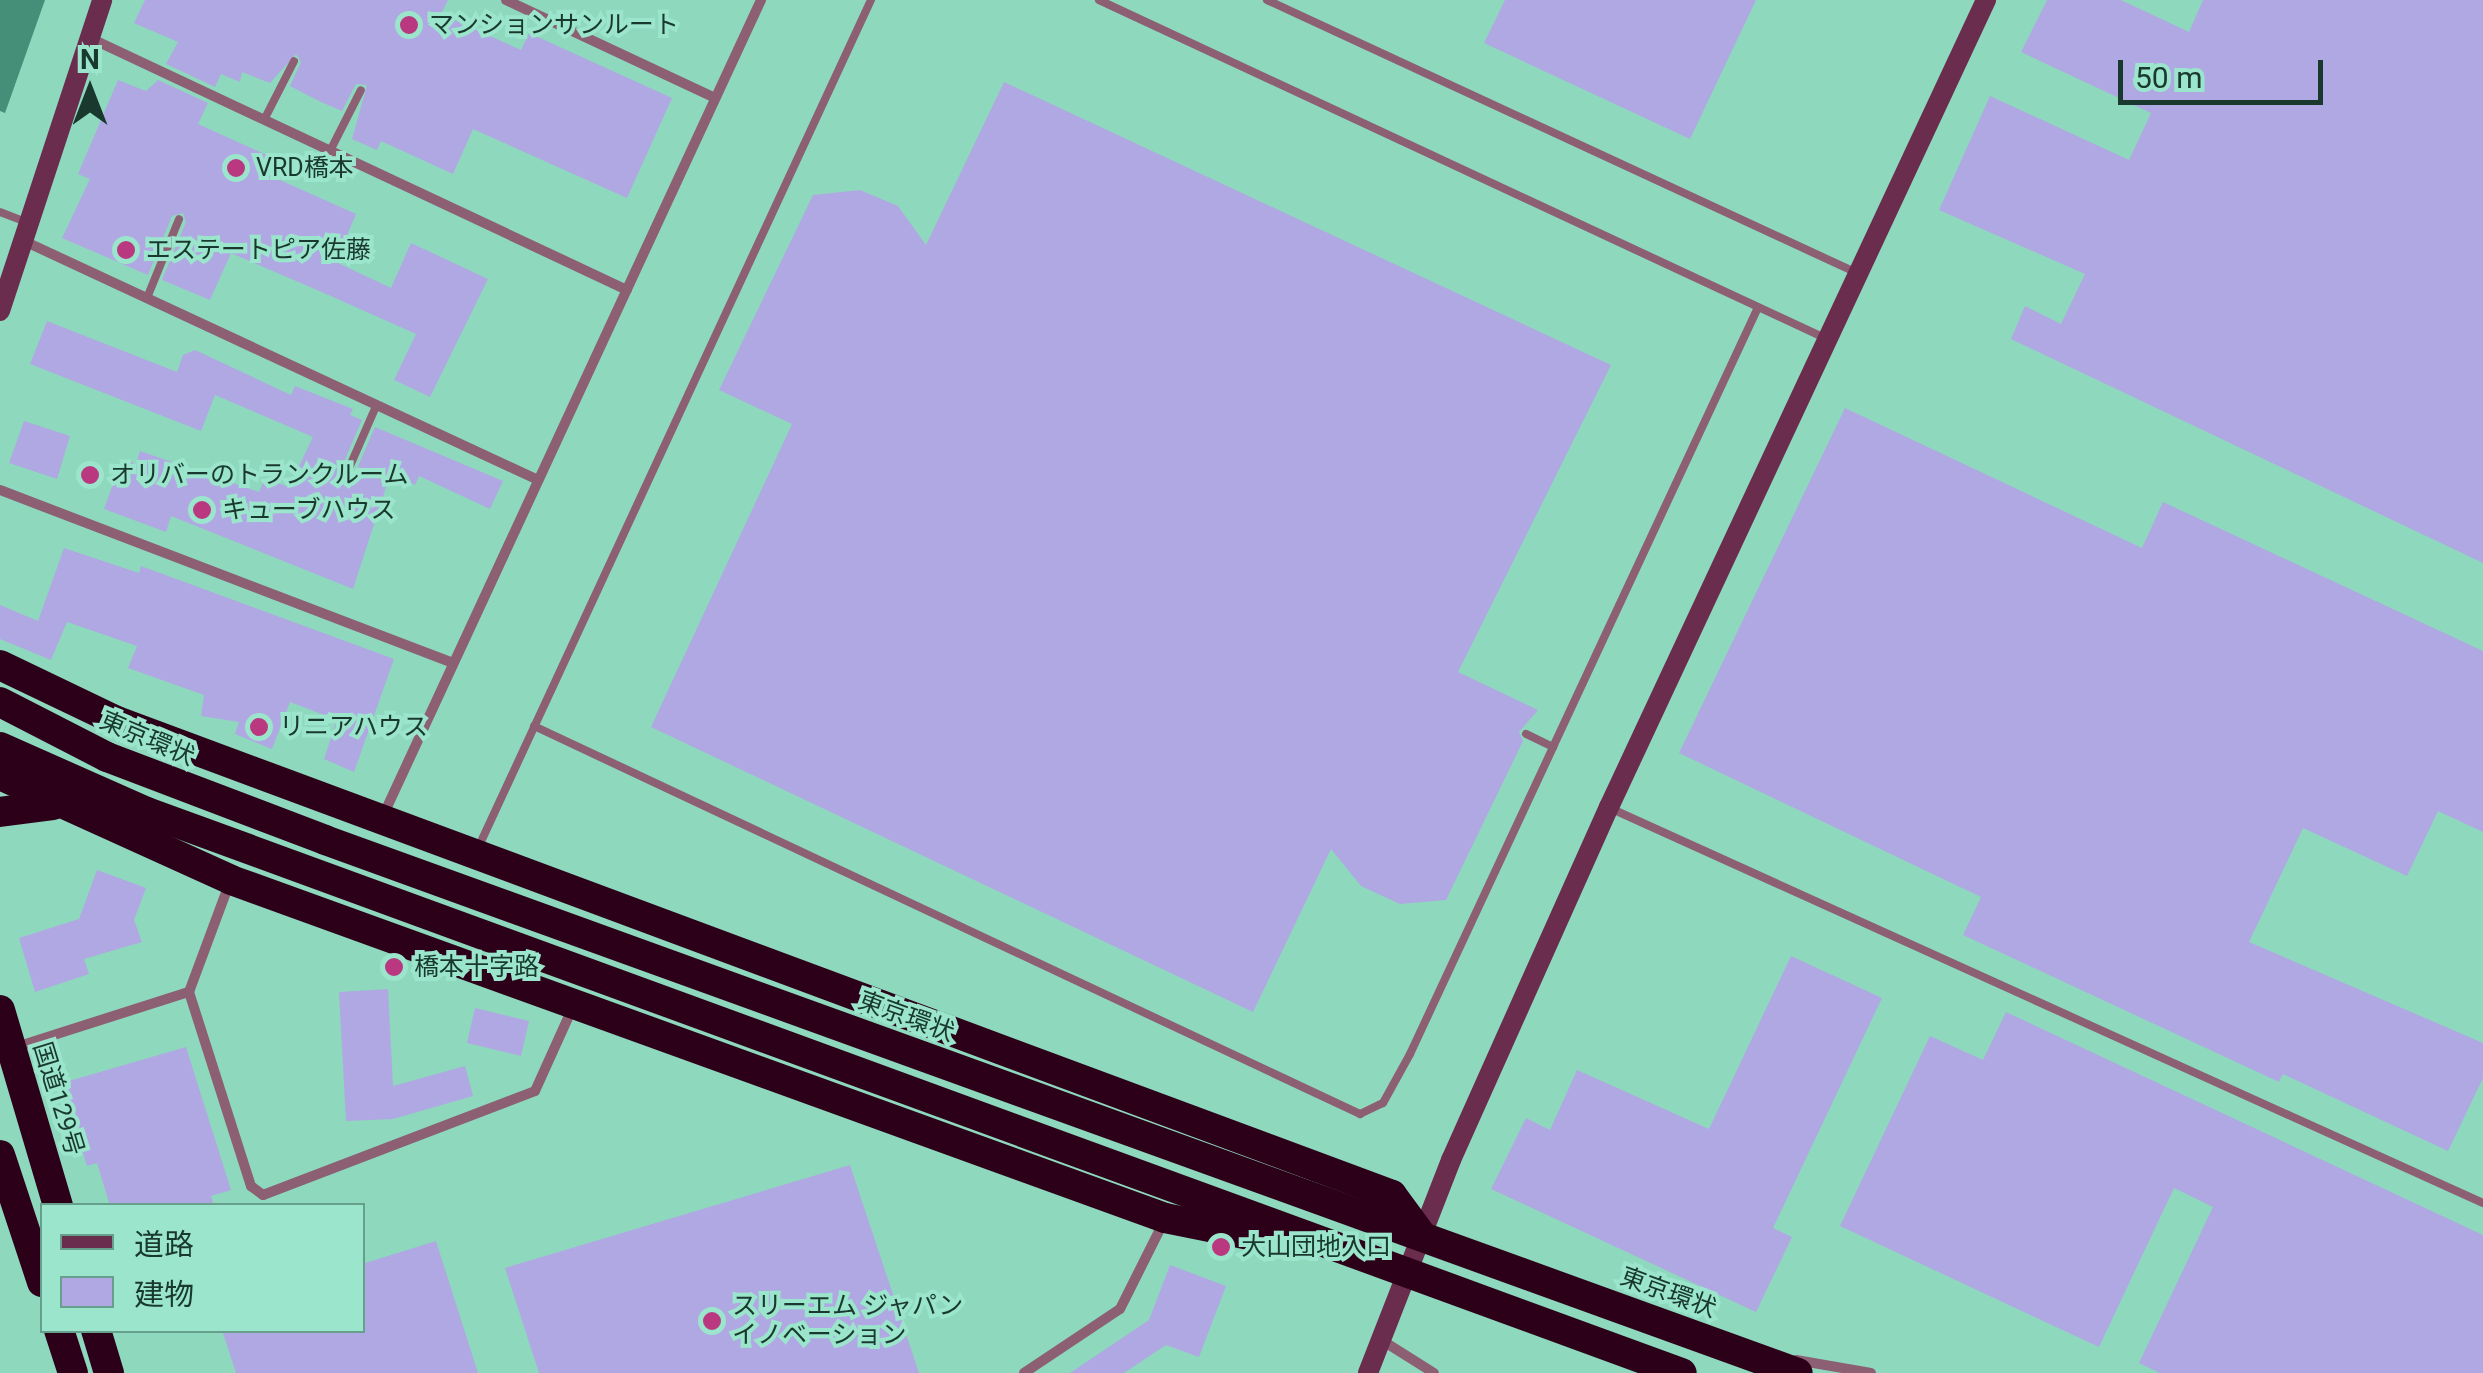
<!DOCTYPE html>
<meta charset="utf-8">
<style>
body{margin:0}
#map{position:relative;width:2483px;height:1373px;overflow:hidden;background:#8ed8be;font-family:Roboto,"Noto Sans JP",sans-serif}
div>[style]{position:absolute}
.water>*{inset:0;background:#458f78}
.building>*{inset:0;background:#b0a8e2}
.lane>*{height:8px;margin:-4px;padding:0 4px;transform-origin:4px;border-radius:4px;background:#8c5f73}
.street>*{height:10px;margin:-5px;padding:0 5px;transform-origin:5px;border-radius:5px;background:#8c5f73}
.secondary>*{height:20px;margin:-10px;padding:0 10px;transform-origin:10px;border-radius:10px;background:#6b2d4d}
.highway>*{height:30px;margin:-15px;padding:0 15px;transform-origin:15px;border-radius:15px;background:#2d0019}
.dots>*{width:28px;height:28px;translate:-50% -50%;box-sizing:border-box;border:5px solid #9ae5cb;border-radius:50%}
span{translate:-50% -50%;white-space:nowrap;text-align:center;line-height:1.15;-webkit-text-stroke:8px #9ae5cb;paint-order:stroke}
.poi-label{font-size:25px;color:#19382e}
.left{translate:0 -50%;text-align:left}
.street-label{font-size:25px;color:#19382e}
.legend{position:absolute;left:40px;top:1203px;width:325px;height:130px;box-sizing:border-box;background:#9ae5cb;border:2px solid #66a08c;margin:0;padding:12px 18px;list-style:none;font-size:30px;color:#19382e}
.legend li{display:flex;align-items:center;gap:20px;height:50px}
.legend b{width:50px;border:2px solid #66a08c}
.north{position:absolute;left:40px;top:40px;width:100px;height:100px;-webkit-text-stroke:8px #9ae5cb;paint-order:stroke;rotate:0deg;font-size:28px;font-weight:700;line-height:40px;text-align:center;color:#19382e}
.north::after{content:'';display:block;margin:auto;width:35px;height:45px;background:#19382e;clip-path:polygon(50% 0,100% 100%,50% 72%,0 100%)}
.scale{position:absolute;left:2118px;top:60px;width:205px;height:45px;box-sizing:border-box;border:5px solid #19382e;border-top:0;padding-left:12px;font-size:30px;line-height:35px;white-space:nowrap;color:#19382e;-webkit-text-stroke:8px #9ae5cb;paint-order:stroke}
</style>
<div id="map">
<div class="water">
<i style="clip-path:polygon(0 0,45px 0,5px 113px,0 111px)"></i>
</div>
<div class="building">
<i style="clip-path:polygon(145px 0,448px 0,441px 14px,521px 50px,529px 33px,672px 98px,627px 198px,473px 129px,453px 174px,381px 141px,377px 150px,352px 139px,367px 85px,356px 84px,342px 111px,321px 102px,290px 86px,301px 62px,296px 54px,270px 83px,242px 72px,240px 82px,221px 74px,215px 87px,166px 64px,178px 42px,134px 23px)"></i>
<i style="clip-path:polygon(1505px 0,1756px 0,1690px 139px,1484px 43px)"></i>
<i style="clip-path:polygon(2047px 0,2121px 0,2189px 32px,2203px 0,2483px 0,2483px 563px,2011px 339px,2025px 306px,2061px 324px,2085px 274px,1939px 210px,1990px 96px,2129px 160px,2151px 113px,2021px 52px)"></i>
<i style="clip-path:polygon(118px 80px,146px 91px,158px 80px,208px 103px,198px 124px,269px 156px,262px 172px,356px 214px,336px 262px,391px 288px,411px 243px,488px 279px,430px 397px,394px 380px,416px 334px,324px 293px,231px 253px,210px 300px,162px 280px,186px 222px,183px 213px,172px 216px,148px 275px,62px 238px,90px 179px,78px 174px)"></i>
<i style="clip-path:polygon(1004px 82px,1611px 365px,1458px 672px,1538px 710px,1519px 732px,1523px 741px,1446px 900px,1400px 904px,1361px 886px,1331px 849px,1253px 1012px,651px 727px,792px 424px,719px 390px,813px 195px,860px 190px,898px 206px,926px 245px)"></i>
<i style="clip-path:polygon(47px 321px,177px 372px,183px 355px,195px 350px,291px 395px,295px 386px,353px 409px,350px 415px,362px 420px,339px 473px,344px 482px,353px 478px,375px 427px,503px 481px,490px 509px,419px 476px,415px 485px,390px 475px,353px 589px,171px 516px,166px 532px,104px 509px,117px 473px,124px 474px,129px 461px,136px 464px,140px 451px,259px 492px,265px 478px,289px 487px,313px 437px,215px 395px,201px 431px,30px 364px)"></i>
<i style="clip-path:polygon(1845px 408px,2142px 548px,2163px 502px,2483px 651px,2483px 832px,2438px 811px,2407px 876px,2303px 828px,2249px 942px,2483px 1043px,2483px 1078px,2448px 1151px,2283px 1074px,2279px 1082px,1963px 935px,1981px 897px,1679px 753px)"></i>
<i style="clip-path:polygon(24px 421px,70px 436px,57px 479px,9px 463px)"></i>
<i style="clip-path:polygon(64px 548px,139px 573px,141px 566px,394px 659px,354px 772px,324px 759px,337px 720px,290px 702px,272px 749px,235px 734px,239px 722px,201px 716px,204px 695px,128px 668px,137px 646px,67px 622px,51px 660px,0 639px,0 605px,38px 621px)"></i>
<i style="clip-path:polygon(97px 870px,146px 888px,134px 920px,142px 942px,84px 959px,89px 974px,35px 992px,19px 938px,79px 919px)"></i>
<i style="clip-path:polygon(1791px 956px,1882px 998px,1773px 1228px,1792px 1237px,1756px 1312px,1491px 1189px,1526px 1118px,1550px 1130px,1577px 1070px,1709px 1129px)"></i>
<i style="clip-path:polygon(388px 989px,393px 1086px,465px 1066px,473px 1096px,393px 1119px,346px 1121px,339px 992px)"></i>
<i style="clip-path:polygon(475px 1008px,529px 1021px,521px 1056px,467px 1043px)"></i>
<i style="clip-path:polygon(2006px 1012px,2483px 1235px,2483px 1373px,2160px 1373px,2139px 1363px,2213px 1207px,2174px 1188px,2099px 1347px,1840px 1226px,1930px 1036px,1983px 1060px)"></i>
<i style="clip-path:polygon(186px 1047px,231px 1190px,211px 1196px,214px 1206px,110px 1206px,97px 1163px,87px 1166px,62px 1083px)"></i>
<i style="clip-path:polygon(850px 1165px,919px 1373px,539px 1373px,505px 1268px)"></i>
<i style="clip-path:polygon(436px 1241px,478px 1373px,236px 1373px,222px 1330px,362px 1330px,362px 1264px)"></i>
<i style="clip-path:polygon(1170px 1265px,1226px 1286px,1199px 1357px,1166px 1345px,1124px 1373px,1070px 1373px,1149px 1320px)"></i>
</div>
<div class="lane">
<i style="left:1099px;top:0;width:801px;rotate:24.97deg"></i>
<i style="left:1267px;top:0;width:650px;rotate:24.83deg"></i>
<i style="left:264px;top:120px;width:66px;rotate:-63deg"></i>
<i style="left:330px;top:151px;width:68px;rotate:-63.1deg"></i>
<i style="left:0;top:212px;width:31px;rotate:21deg"></i>
<i style="left:147px;top:298px;width:85px;rotate:-67.9deg"></i>
<i style="left:346px;top:475px;width:77px;rotate:-66.4deg"></i>
<i style="left:534px;top:726px;width:913px;rotate:25.16deg"></i>
<i style="left:1360px;top:1114px;width:25px;rotate:-26deg"></i>
<i style="left:1383px;top:1103px;width:56px;rotate:-61.1deg"></i>
<i style="left:1410px;top:1054px;width:339px;rotate:-65deg"></i>
<i style="left:1553px;top:747px;width:30px;rotate:-154deg"></i>
<i style="left:1553px;top:747px;width:485px;rotate:-65deg"></i>
<i style="left:1612px;top:809px;width:956px;rotate:24.34deg"></i>
<i style="left:479px;top:846px;width:932px;rotate:-65.14deg"></i>
</div>
<div class="street">
<i style="left:506px;top:0;width:231px;rotate:25.1deg"></i>
<i style="left:90px;top:38px;width:593px;rotate:25.14deg"></i>
<i style="left:24px;top:241px;width:567px;rotate:24.94deg"></i>
<i style="left:0;top:490px;width:485px;rotate:20.9deg"></i>
<i style="left:382px;top:818px;width:902px;rotate:-65.14deg"></i>
<i style="left:189px;top:992px;width:204px;rotate:72.3deg"></i>
<i style="left:251px;top:1186px;width:15px;rotate:37deg"></i>
<i style="left:263px;top:1195px;width:291px;rotate:-20.9deg"></i>
<i style="left:535px;top:1091px;width:92px;rotate:-65.7deg"></i>
<i style="left:13px;top:1048px;width:185px;rotate:-17.7deg"></i>
<i style="left:189px;top:992px;width:117px;rotate:-69.6deg"></i>
<i style="left:1383px;top:1341px;width:60px;rotate:32.1deg"></i>
<i style="left:1796px;top:1360px;width:76px;rotate:9.8deg"></i>
<i style="left:1024px;top:1373px;width:115px;rotate:-33.7deg"></i>
<i style="left:1120px;top:1309px;width:96px;rotate:-63.4deg"></i>
</div>
<div class="secondary">
<i style="left:0;top:311px;width:327px;rotate:-71.8deg"></i>
<i style="left:1368px;top:1373px;width:229px;rotate:-68.7deg"></i>
<i style="left:1451px;top:1160px;width:387px;rotate:-65.9deg"></i>
<i style="left:1609px;top:807px;width:891px;rotate:-64.96deg"></i>
</div>
<div class="highway">
<i style="left:0;top:665px;width:130px;rotate:25.6deg"></i>
<i style="left:117px;top:721px;width:1360px;rotate:20.39deg"></i>
<i style="left:1392px;top:1195px;width:51px;rotate:53.8deg"></i>
<i style="left:0;top:702px;width:120px;rotate:27.2deg"></i>
<i style="left:107px;top:757px;width:233px;rotate:20.8deg"></i>
<i style="left:325px;top:840px;width:1566px;rotate:19.89deg"></i>
<i style="left:0;top:747px;width:161px;rotate:23.9deg"></i>
<i style="left:147px;top:812px;width:1634px;rotate:20.08deg"></i>
<i style="left:0;top:775px;width:254px;rotate:24.4deg"></i>
<i style="left:231px;top:880px;width:993px;rotate:19.89deg"></i>
<i style="left:1165px;top:1218px;width:86px;rotate:11.4deg"></i>
<i style="left:0;top:812px;width:53px;rotate:-7.5deg"></i>
<i style="left:0;top:1010px;width:204px;rotate:73.5deg"></i>
<i style="left:0;top:1155px;width:134px;rotate:71.7deg"></i>
<i style="left:59px;top:1330px;width:45px;rotate:72deg"></i>
<i style="left:96px;top:1330px;width:45px;rotate:73.2deg"></i>
</div>
<div class="dots">
<i style="left:409px;top:25px;background:#ba3880"></i>
<i style="left:236px;top:168px;background:#ba3880"></i>
<i style="left:126px;top:250px;background:#ba3880"></i>
<i style="left:90px;top:475px;background:#ba3880"></i>
<i style="left:202px;top:510px;background:#ba3880"></i>
<i style="left:259px;top:727px;background:#ba3880"></i>
<i style="left:394px;top:967px;background:#ba3880"></i>
<i style="left:1221px;top:1247px;background:#ba3880"></i>
<i style="left:712px;top:1321px;background:#ba3880"></i>
</div>
<div class="poi-label">
<span class="left" style="left:429px;top:25px">マンションサンルート</span>
<span class="left" style="left:256px;top:168px">VRD橋本</span>
<span class="left" style="left:146px;top:250px">エステートピア佐藤</span>
<span class="left" style="left:110px;top:475px">オリバーのトランクルーム</span>
<span class="left" style="left:222px;top:510px">キューブハウス</span>
<span class="left" style="left:279px;top:727px">リニアハウス</span>
<span class="left" style="left:414px;top:967px">橋本十字路</span>
<span class="left" style="left:1241px;top:1247px">大山団地入口</span>
<span class="left" style="left:732px;top:1321px">スリーエム ジャパン<br>イノベーション</span>
</div>
<div class="street-label">
<span style="left:147px;top:739px;rotate:23deg">東京環状</span>
<span style="left:906px;top:1017px;rotate:20deg">東京環状</span>
<span style="left:58px;top:1099px;rotate:73deg">国道129号</span>
<span style="left:1668px;top:1293px;rotate:20deg">東京環状</span>
</div>
<ul class="legend">
<li><b style="height:12px;background:#6b2d4d"></b>道路</li>
<li><b style="height:28px;background:#b0a8e2"></b>建物</li>
</ul>
<div class="north">N</div>
<div class="scale">50 m</div>
</div>
